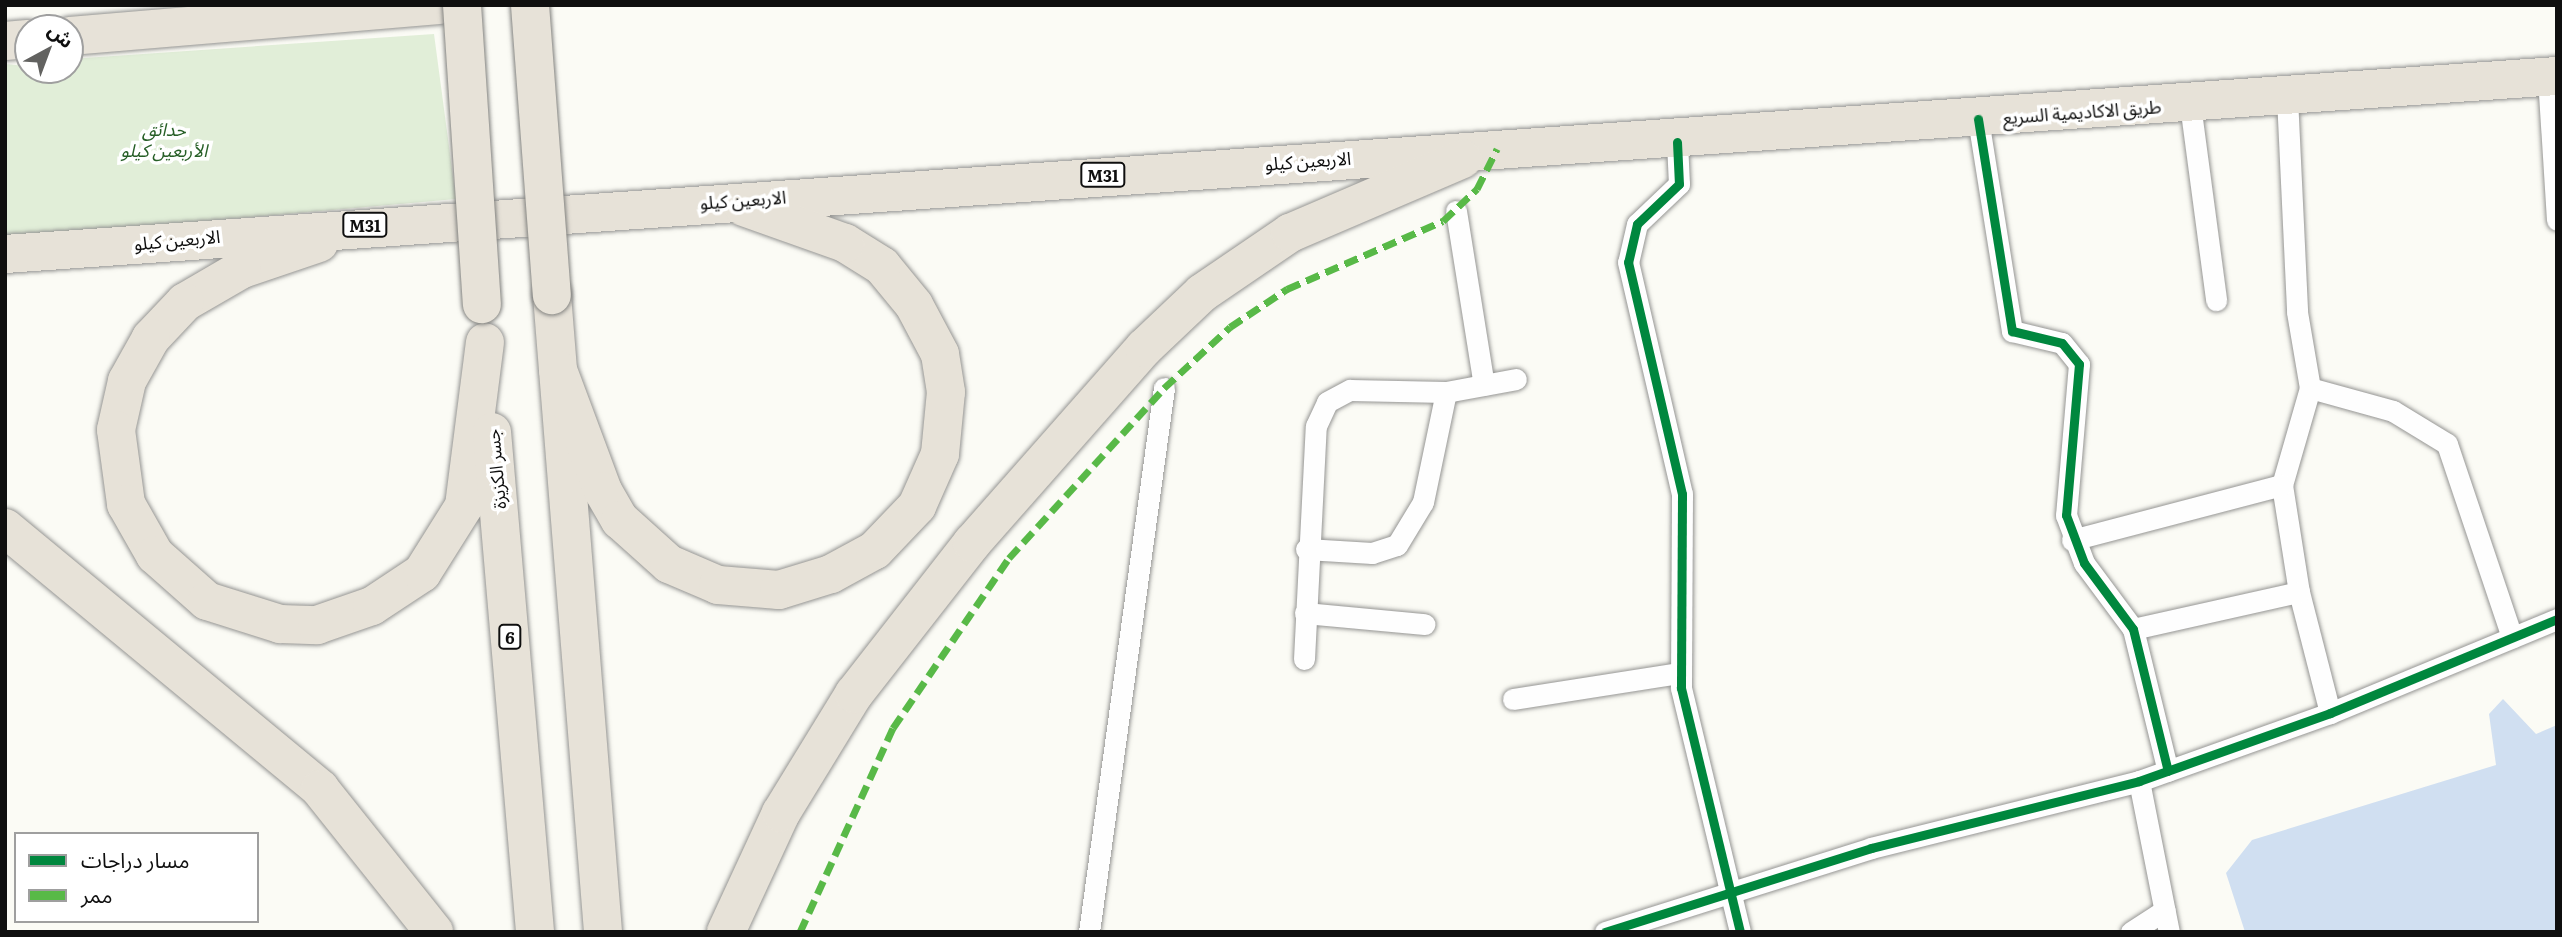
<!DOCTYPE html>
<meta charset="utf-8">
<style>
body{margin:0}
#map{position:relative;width:2562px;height:937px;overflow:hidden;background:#fbfbf5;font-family:Literata,"Noto Sans Arabic",serif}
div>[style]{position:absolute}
.green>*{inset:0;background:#e1eed8}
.water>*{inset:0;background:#d0dff1}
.roads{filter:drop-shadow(0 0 2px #959593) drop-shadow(0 0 2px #959593)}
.street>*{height:21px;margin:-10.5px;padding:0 10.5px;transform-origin:10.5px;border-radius:10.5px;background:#fefefe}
.highway>*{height:38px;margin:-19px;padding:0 19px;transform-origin:19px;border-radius:19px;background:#e7e2d8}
.bridges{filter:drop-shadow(0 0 2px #838380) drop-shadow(0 0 2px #838380)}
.highway-bridge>*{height:38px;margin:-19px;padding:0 19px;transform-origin:19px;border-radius:19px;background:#e7e2d8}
.quiet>*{height:7px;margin-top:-3.5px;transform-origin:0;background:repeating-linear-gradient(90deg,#58b947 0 14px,transparent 0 21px)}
.cycleway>*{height:9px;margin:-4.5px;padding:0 4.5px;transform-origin:4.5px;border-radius:4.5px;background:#00873e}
span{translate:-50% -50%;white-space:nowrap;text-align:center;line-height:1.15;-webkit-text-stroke:7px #fff;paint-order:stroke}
.shield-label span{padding:2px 5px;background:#fff;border:2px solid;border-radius:5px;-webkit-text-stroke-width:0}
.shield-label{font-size:16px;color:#0f0f0f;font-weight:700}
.street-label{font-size:18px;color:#0f0f0f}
.park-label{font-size:18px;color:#275f27;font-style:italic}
.frame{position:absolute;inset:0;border:7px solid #0f0f0f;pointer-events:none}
.legend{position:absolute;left:14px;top:832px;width:245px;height:91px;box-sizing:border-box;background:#fff;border:2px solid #9f9f9f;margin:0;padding:9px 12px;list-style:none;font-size:21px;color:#0f0f0f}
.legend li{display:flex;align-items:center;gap:14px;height:35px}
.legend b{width:35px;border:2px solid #9f9f9f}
.north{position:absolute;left:14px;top:14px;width:70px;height:70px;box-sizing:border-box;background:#fff;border:2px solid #9f9f9f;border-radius:50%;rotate:41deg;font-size:19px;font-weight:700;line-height:28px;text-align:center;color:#0f0f0f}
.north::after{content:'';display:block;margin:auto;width:24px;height:32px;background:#626260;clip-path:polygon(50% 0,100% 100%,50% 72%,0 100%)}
</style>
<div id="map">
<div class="green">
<i style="clip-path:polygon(434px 34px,456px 199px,5px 239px,5px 64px,70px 70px,70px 59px)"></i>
</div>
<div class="water">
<i style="clip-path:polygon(2503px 699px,2536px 734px,2557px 725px,2557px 932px,2245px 932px,2226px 873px,2252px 840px,2496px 765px,2489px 714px)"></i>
</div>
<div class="roads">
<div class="street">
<i style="left:2548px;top:77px;width:143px;rotate:86.4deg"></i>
<i style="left:2287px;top:97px;width:215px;rotate:87.3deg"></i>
<i style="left:2297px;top:312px;width:77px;rotate:80.3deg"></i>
<i style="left:2310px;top:388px;width:101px;rotate:106.1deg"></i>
<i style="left:2282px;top:485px;width:108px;rotate:81deg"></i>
<i style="left:2299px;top:592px;width:125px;rotate:75.6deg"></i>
<i style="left:2190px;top:104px;width:198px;rotate:82.4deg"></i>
<i style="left:1978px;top:119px;width:215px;rotate:80.9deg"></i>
<i style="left:2012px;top:331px;width:51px;rotate:13.5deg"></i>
<i style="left:2062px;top:343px;width:27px;rotate:51deg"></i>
<i style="left:2079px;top:364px;width:152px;rotate:94.9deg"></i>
<i style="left:2066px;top:515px;width:51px;rotate:69.4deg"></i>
<i style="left:2084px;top:563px;width:82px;rotate:53.4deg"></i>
<i style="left:2133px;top:629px;width:146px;rotate:76.2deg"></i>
<i style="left:1677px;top:142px;width:42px;rotate:87.3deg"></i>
<i style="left:1679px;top:184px;width:58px;rotate:136.4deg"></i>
<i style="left:1637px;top:224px;width:39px;rotate:103deg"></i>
<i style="left:1628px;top:262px;width:238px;rotate:76.9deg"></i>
<i style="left:1682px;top:494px;width:194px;rotate:90.3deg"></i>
<i style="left:1681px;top:688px;width:251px;rotate:76.4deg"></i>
<i style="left:1456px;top:211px;width:176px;rotate:80.9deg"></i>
<i style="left:2310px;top:388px;width:86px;rotate:15.5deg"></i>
<i style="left:2393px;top:411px;width:63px;rotate:31.4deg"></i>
<i style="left:2447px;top:444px;width:204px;rotate:71.4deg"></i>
<i style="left:2072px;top:540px;width:217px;rotate:-14.7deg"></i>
<i style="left:1306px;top:549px;width:66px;rotate:3.5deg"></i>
<i style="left:1372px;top:553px;width:26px;rotate:-18deg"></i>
<i style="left:1397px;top:545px;width:50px;rotate:-58.8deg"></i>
<i style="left:1423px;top:502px;width:112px;rotate:-78.2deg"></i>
<i style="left:1305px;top:613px;width:120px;rotate:5.3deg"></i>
<i style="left:2133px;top:629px;width:170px;rotate:-12.6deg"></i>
<i style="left:1304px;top:659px;width:233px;rotate:-87.1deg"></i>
<i style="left:1316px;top:426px;width:26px;rotate:-65deg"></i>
<i style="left:1327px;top:402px;width:26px;rotate:-28deg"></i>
<i style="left:1350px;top:390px;width:96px;rotate:1.2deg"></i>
<i style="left:1446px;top:392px;width:71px;rotate:-10.5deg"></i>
<i style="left:1513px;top:699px;width:168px;rotate:-8.9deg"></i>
<i style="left:2139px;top:781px;width:154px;rotate:78.8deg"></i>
<i style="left:1089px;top:932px;width:549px;rotate:-82.15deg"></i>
<i style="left:1605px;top:932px;width:279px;rotate:-17.5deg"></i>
<i style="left:1871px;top:848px;width:276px;rotate:-14deg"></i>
<i style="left:2139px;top:781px;width:203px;rotate:-19.6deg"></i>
<i style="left:2330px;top:713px;width:246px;rotate:-22.5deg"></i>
<i style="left:2131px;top:932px;width:40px;rotate:-32.9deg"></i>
</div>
<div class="highway">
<i style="left:70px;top:36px;width:370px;rotate:-4.8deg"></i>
<i style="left:5px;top:41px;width:23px;rotate:-5deg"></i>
<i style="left:319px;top:243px;width:81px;rotate:161.3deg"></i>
<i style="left:242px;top:269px;width:66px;rotate:149.9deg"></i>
<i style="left:185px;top:302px;width:50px;rotate:133.4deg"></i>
<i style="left:151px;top:338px;width:49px;rotate:119.2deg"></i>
<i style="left:127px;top:381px;width:50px;rotate:102.7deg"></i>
<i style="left:116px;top:430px;width:75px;rotate:82.3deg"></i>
<i style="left:126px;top:504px;width:59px;rotate:60.4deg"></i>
<i style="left:155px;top:555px;width:69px;rotate:41.5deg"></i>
<i style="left:207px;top:601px;width:77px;rotate:17.5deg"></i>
<i style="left:280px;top:624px;width:37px;rotate:2deg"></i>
<i style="left:317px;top:625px;width:58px;rotate:-19.1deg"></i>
<i style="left:372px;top:606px;width:60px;rotate:-33.4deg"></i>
<i style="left:422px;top:573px;width:79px;rotate:-57.9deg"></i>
<i style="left:464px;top:506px;width:165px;rotate:-82.7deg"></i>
<i style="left:5px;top:254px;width:2558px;rotate:-3.99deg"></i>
<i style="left:552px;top:295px;width:639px;rotate:85.42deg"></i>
<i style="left:558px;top:370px;width:129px;rotate:69.6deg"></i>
<i style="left:603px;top:491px;width:34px;rotate:60deg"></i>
<i style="left:620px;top:520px;width:66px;rotate:41.9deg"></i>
<i style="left:669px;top:564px;width:53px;rotate:23.2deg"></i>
<i style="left:718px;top:585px;width:61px;rotate:4.7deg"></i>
<i style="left:779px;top:590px;width:54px;rotate:-17.1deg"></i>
<i style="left:831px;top:574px;width:50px;rotate:-28.6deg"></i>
<i style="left:875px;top:550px;width:61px;rotate:-46.3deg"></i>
<i style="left:917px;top:506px;width:57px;rotate:-66.1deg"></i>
<i style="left:940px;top:454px;width:62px;rotate:-84.5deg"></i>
<i style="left:946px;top:392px;width:38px;rotate:-99deg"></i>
<i style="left:940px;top:354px;width:55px;rotate:-118deg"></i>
<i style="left:914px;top:305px;width:50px;rotate:-129.4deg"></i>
<i style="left:882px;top:266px;width:44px;rotate:-148.1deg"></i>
<i style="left:845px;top:243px;width:107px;rotate:-160.4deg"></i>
<i style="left:492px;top:432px;width:502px;rotate:85.08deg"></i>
<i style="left:5px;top:528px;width:409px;rotate:39.6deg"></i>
<i style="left:320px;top:789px;width:183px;rotate:51.4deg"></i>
<i style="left:726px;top:932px;width:131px;rotate:-65.2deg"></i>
<i style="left:781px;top:813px;width:140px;rotate:-58.5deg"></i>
<i style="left:854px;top:694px;width:192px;rotate:-52deg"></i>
<i style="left:972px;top:543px;width:260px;rotate:-48.6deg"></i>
<i style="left:1144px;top:348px;width:80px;rotate:-43.5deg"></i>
<i style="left:1202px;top:293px;width:107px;rotate:-34.3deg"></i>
<i style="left:1290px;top:233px;width:188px;rotate:-23.2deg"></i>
</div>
</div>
<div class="bridges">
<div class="highway-bridge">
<i style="left:462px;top:5px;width:300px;rotate:86.2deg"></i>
<i style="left:530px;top:5px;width:291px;rotate:85.7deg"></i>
</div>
</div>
<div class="quiet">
<i style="left:800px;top:932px;width:224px;rotate:-65.5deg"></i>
<i style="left:893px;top:728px;width:206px;rotate:-55.7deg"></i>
<i style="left:1009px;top:558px;width:230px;rotate:-47.6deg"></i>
<i style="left:1164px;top:388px;width:90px;rotate:-42.7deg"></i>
<i style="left:1230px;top:327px;width:69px;rotate:-33.7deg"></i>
<i style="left:1287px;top:289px;width:170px;rotate:-23.6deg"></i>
<i style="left:1443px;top:221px;width:47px;rotate:-43.3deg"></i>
<i style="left:1477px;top:189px;width:45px;rotate:-63.4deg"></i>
</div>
<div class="cycleway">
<i style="left:1978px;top:119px;width:215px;rotate:80.9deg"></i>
<i style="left:2012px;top:331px;width:51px;rotate:13.5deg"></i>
<i style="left:2062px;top:343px;width:27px;rotate:51deg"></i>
<i style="left:2079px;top:364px;width:152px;rotate:94.9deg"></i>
<i style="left:2066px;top:515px;width:51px;rotate:69.4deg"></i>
<i style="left:2084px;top:563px;width:82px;rotate:53.4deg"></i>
<i style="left:2133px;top:629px;width:146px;rotate:76.2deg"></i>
<i style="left:1677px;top:142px;width:42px;rotate:87.3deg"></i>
<i style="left:1679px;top:184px;width:58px;rotate:136.4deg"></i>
<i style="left:1637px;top:224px;width:39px;rotate:103deg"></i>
<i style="left:1628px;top:262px;width:238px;rotate:76.9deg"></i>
<i style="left:1682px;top:494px;width:194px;rotate:90.3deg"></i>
<i style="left:1681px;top:688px;width:251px;rotate:76.4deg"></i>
<i style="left:1605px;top:932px;width:279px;rotate:-17.5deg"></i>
<i style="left:1871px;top:848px;width:276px;rotate:-14deg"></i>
<i style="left:2139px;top:781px;width:203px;rotate:-19.6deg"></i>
<i style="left:2330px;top:713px;width:246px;rotate:-22.5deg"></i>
</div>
<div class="shield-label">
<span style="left:1103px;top:175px">M31</span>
<span style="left:365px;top:225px">M31</span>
<span style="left:510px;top:637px">6</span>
</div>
<div class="street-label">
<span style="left:2082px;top:112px;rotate:-4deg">طريق الاكاديمية السريع</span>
<span style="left:1308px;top:161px;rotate:-4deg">الاربعين كيلو</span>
<span style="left:743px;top:200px;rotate:-4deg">الاربعين كيلو</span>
<span style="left:177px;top:240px;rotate:-5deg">الاربعين كيلو</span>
<span style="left:496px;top:469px;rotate:-95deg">جسر الكزيزة</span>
</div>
<div class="park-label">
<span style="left:164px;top:140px">حدائق<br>الأربعين كيلو</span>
</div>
<div class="frame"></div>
<ul class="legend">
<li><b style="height:9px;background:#00873e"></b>مسار دراجات</li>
<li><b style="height:9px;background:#58b947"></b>ممر</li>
</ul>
<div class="north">ش</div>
</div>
